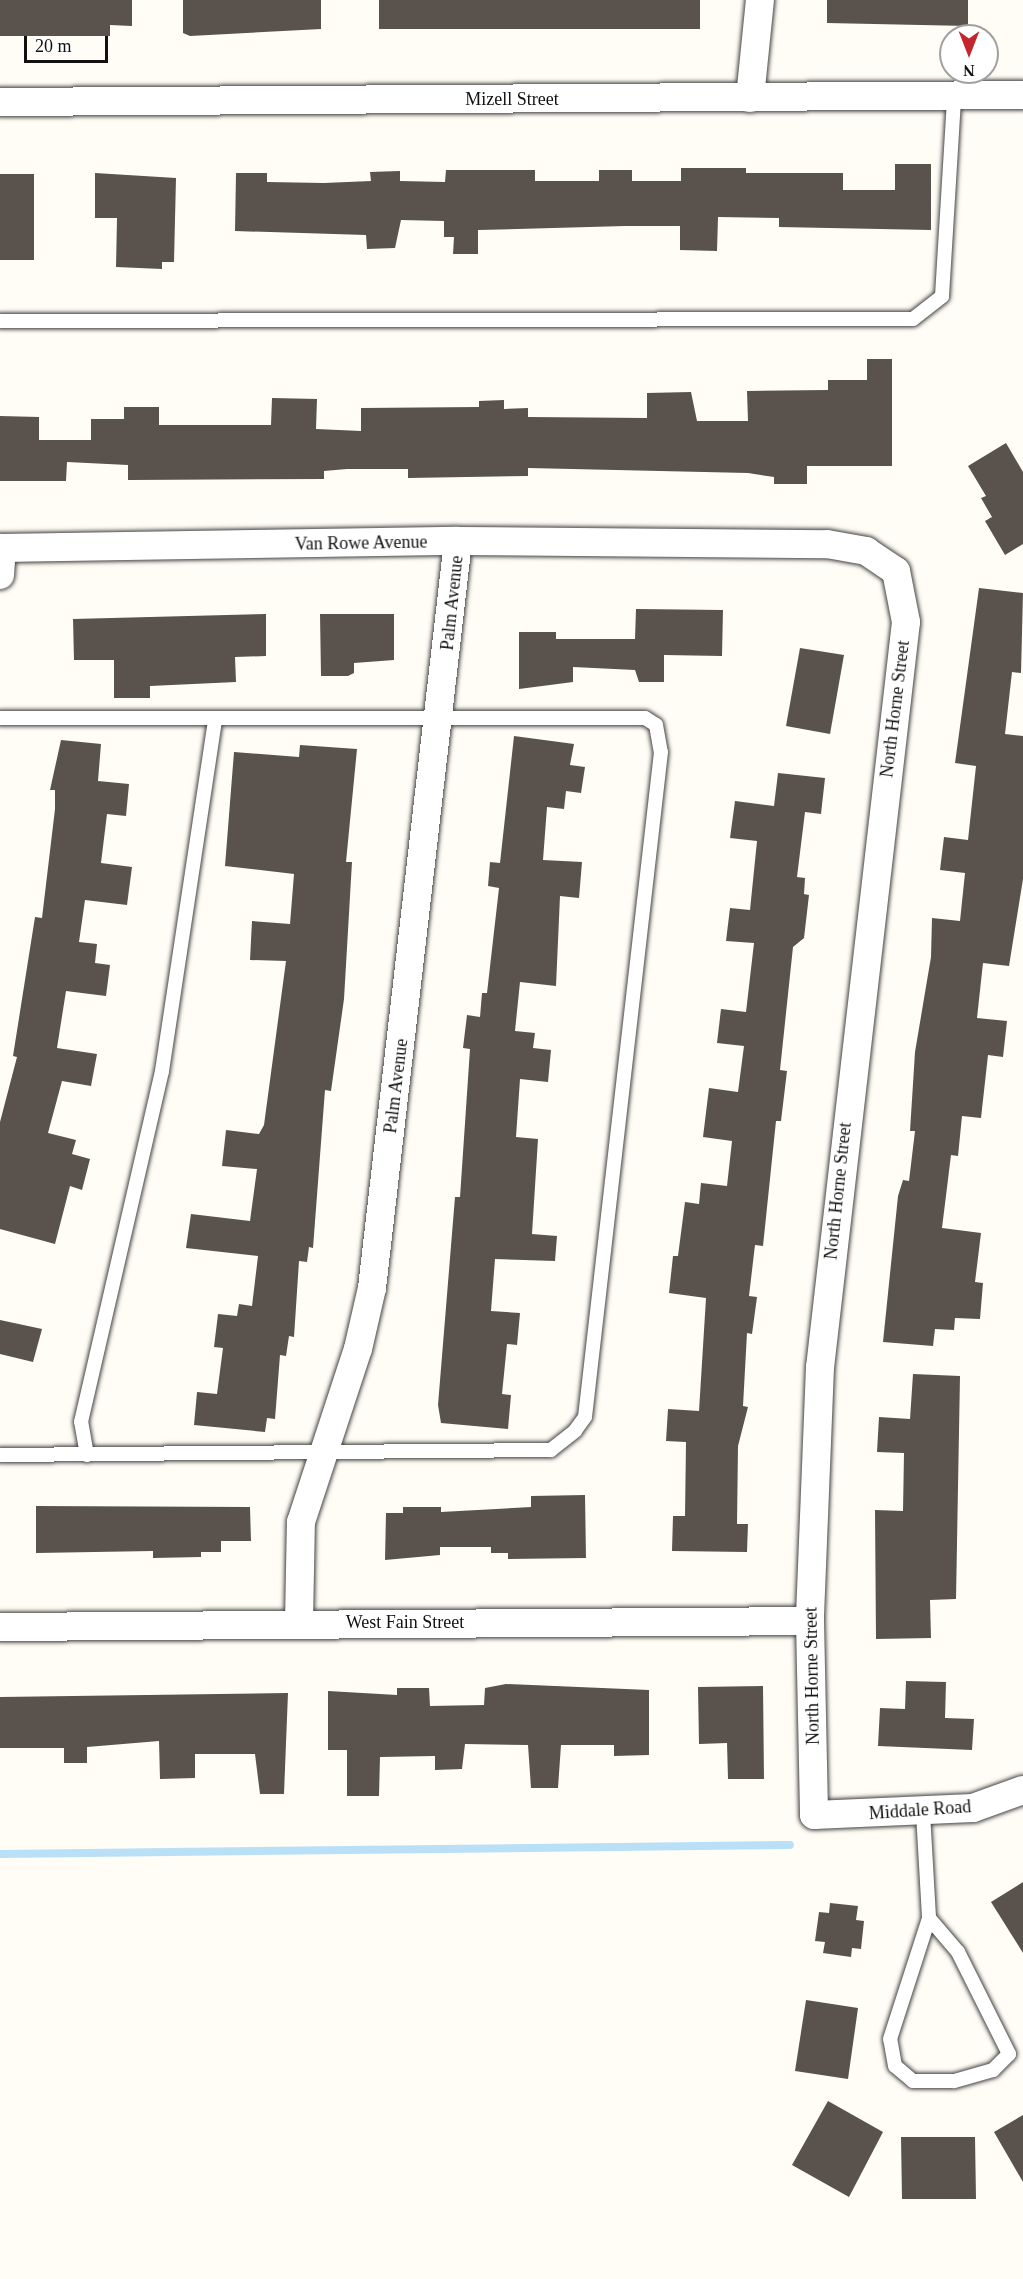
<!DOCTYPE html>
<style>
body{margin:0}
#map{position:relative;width:1023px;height:2279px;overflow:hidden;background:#fffdf5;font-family:"Times New Roman",serif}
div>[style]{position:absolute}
.stream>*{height:8px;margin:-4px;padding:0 4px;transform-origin:4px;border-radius:4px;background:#b9e0f7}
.building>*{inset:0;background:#5a524d}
.roads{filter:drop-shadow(0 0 2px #444) drop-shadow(0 0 2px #444)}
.lane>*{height:14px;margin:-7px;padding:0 7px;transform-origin:7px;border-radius:7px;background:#fff}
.street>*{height:28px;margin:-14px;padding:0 14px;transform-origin:14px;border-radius:14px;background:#fff}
span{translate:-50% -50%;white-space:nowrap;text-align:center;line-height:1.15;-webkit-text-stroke:6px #fff;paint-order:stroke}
.street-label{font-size:18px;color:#111}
.north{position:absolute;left:939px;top:24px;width:60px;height:60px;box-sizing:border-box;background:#fff;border:2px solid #a0a0a0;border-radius:50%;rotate:180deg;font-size:16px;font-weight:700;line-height:24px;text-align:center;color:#111}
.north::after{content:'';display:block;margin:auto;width:21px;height:27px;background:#c4262e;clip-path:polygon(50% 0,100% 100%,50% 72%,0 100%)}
.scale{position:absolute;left:24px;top:36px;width:84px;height:27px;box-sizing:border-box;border:3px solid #111;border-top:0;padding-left:8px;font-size:18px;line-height:21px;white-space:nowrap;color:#111;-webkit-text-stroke:4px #fff;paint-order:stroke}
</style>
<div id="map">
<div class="stream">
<i style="left:0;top:1854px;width:790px;rotate:-0.65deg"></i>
</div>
<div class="building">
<i style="clip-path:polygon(0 0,132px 0,132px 26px,110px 25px,110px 36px,0 36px)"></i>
<i style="clip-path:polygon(183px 0,321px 0,321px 29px,190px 36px,183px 33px)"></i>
<i style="clip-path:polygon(379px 0,700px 0,700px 29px,379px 29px)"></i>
<i style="clip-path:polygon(827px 0,968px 0,968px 26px,827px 23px)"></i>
<i style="clip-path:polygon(895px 164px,931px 164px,931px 230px,779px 227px,779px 218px,718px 217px,717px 251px,680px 250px,680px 226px,625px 226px,478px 230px,478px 254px,453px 254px,454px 237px,444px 237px,444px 221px,401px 220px,395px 248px,367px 249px,366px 235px,235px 231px,236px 173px,267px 173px,267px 182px,324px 183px,371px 181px,370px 172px,400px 171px,400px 181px,445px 182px,446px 170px,535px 170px,535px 181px,599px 181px,599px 170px,632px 170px,632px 181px,681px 181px,681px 168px,746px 168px,746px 173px,843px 173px,843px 190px,895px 190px)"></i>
<i style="clip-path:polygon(95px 173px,176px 178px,174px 262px,162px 262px,162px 269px,116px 267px,117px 218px,95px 218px)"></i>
<i style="clip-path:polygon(0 174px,34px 174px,34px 260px,0 260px)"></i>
<i style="clip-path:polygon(867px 359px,892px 359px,892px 466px,807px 466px,807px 484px,774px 484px,774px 477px,748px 473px,528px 468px,528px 476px,408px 478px,408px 469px,347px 469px,324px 471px,324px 479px,128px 480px,128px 465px,67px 462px,66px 481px,0 481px,0 416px,39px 417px,39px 440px,91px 440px,91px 419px,124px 419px,124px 407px,159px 407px,159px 425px,271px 425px,272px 398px,317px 399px,316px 429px,361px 431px,361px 408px,479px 407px,479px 401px,504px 400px,504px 409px,528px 408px,528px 417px,647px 418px,647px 393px,691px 392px,697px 421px,748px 421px,747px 391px,828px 390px,828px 380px,867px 380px)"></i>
<i style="clip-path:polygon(1006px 443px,1023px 472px,1023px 544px,1005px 555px,985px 521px,992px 517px,981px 498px,986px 496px,968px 466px)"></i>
<i style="clip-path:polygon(979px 588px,1023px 593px,1021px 673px,1012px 672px,1005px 734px,1023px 736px,1023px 879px,1009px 966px,983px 963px,977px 1018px,1007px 1021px,1003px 1057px,988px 1055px,981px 1118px,962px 1116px,958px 1156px,951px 1155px,942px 1228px,981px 1233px,975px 1282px,983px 1283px,980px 1319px,955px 1318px,954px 1330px,935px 1329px,933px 1346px,883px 1342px,898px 1196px,903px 1180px,909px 1181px,915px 1131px,910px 1131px,915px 1052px,931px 957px,932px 918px,960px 921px,965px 873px,940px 870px,944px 837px,968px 840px,976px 766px,955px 763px)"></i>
<i style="clip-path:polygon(636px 609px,723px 610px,722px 656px,664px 655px,664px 682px,639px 682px,635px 670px,573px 667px,573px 682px,519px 689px,519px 632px,556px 632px,556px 639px,635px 639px)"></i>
<i style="clip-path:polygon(266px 614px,266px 656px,235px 657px,236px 682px,150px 686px,150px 698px,114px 698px,114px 660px,74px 660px,73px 619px)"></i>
<i style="clip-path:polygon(320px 614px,394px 614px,394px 660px,354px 663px,354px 673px,348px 676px,321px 676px)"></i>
<i style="clip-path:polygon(800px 648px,844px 655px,830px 734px,786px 726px)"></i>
<i style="clip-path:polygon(514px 736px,574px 744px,570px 765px,585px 767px,581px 793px,566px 791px,564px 809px,547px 807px,543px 860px,582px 862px,579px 898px,560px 896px,556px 986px,520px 982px,515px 1031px,535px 1033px,533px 1048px,551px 1050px,548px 1082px,520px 1079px,516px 1137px,538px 1139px,532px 1234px,557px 1236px,555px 1261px,495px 1259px,491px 1311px,520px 1313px,517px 1345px,507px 1344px,502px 1394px,511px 1395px,508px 1429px,441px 1423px,438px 1405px,455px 1197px,460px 1197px,470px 1049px,463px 1048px,467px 1015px,480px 1017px,482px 993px,487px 993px,499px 888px,488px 886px,490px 862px,500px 863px)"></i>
<i style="clip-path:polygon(61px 740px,101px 744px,98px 781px,129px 784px,126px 816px,107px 814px,101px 863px,132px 867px,127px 905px,85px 900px,79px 942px,97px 944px,95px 963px,110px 965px,106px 996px,66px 991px,57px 1048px,97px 1054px,91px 1086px,62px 1081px,48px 1133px,76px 1140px,72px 1154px,90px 1159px,82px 1190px,70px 1186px,55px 1244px,0 1229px,0 1122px,17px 1057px,13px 1056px,35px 917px,42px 918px,55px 809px,55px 790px,50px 790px)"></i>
<i style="clip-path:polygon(300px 745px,357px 749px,346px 862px,352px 862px,344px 999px,331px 1091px,325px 1090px,313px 1248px,309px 1247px,307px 1262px,299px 1261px,294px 1337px,289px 1336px,286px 1356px,280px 1355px,275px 1419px,267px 1418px,265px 1432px,194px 1425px,197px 1392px,217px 1394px,223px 1348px,214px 1347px,218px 1314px,237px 1316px,239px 1304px,252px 1306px,258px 1256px,186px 1248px,191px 1214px,250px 1221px,257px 1169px,222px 1166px,226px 1130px,259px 1134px,264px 1125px,286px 961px,250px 960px,252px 921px,290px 924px,294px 874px,225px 866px,234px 752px,299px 757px)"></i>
<i style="clip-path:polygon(778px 773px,825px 778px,821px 814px,805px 812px,797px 877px,805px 878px,804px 894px,809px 895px,804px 938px,793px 947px,780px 1070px,787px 1071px,781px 1121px,776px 1121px,763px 1246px,755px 1245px,749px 1296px,757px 1297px,752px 1334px,747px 1333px,743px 1406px,748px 1407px,738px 1446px,737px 1524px,748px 1524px,747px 1552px,672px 1551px,673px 1516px,685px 1516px,686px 1442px,666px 1441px,668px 1409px,699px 1411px,706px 1298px,669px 1293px,673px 1256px,678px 1256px,685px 1202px,699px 1204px,701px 1183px,727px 1186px,732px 1141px,703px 1137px,709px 1088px,738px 1092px,744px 1046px,717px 1043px,721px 1009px,746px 1012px,754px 943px,726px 941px,730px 908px,750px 910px,757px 841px,730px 838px,735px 801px,774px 806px)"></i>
<i style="clip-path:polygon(0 1320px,42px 1329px,33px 1362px,0 1354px)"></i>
<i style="clip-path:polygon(913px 1374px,960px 1376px,956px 1599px,930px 1600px,931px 1638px,876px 1639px,875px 1510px,903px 1511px,904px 1453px,877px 1452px,879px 1417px,910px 1419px)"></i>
<i style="clip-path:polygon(585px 1495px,586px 1558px,508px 1559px,508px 1553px,491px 1553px,491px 1547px,440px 1547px,440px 1555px,385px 1560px,386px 1513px,403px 1513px,403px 1507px,441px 1507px,441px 1512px,531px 1507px,531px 1496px)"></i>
<i style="clip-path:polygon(36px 1506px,250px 1507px,251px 1541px,221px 1541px,221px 1552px,201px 1552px,201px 1557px,153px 1558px,153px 1551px,36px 1553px)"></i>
<i style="clip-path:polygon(906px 1681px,946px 1682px,945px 1718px,974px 1719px,972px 1750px,878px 1746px,880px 1708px,905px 1709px)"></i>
<i style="clip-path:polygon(506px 1684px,649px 1690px,649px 1755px,614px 1756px,614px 1745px,561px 1745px,558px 1788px,531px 1788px,528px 1745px,465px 1744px,462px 1769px,435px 1770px,435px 1756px,380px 1757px,379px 1796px,347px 1796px,347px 1750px,328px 1750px,328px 1691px,397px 1695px,397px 1688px,429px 1688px,430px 1706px,484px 1705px,485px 1688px)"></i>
<i style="clip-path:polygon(763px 1686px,764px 1779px,728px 1779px,727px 1743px,699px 1744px,698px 1687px)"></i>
<i style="clip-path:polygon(288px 1693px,284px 1794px,260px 1794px,255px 1754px,195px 1754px,195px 1778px,160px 1779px,159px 1741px,87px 1747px,87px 1763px,64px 1763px,64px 1748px,0 1748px,0 1697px)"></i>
<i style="clip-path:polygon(1023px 1882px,1023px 1953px,991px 1902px)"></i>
<i style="clip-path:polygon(830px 1903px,858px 1906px,856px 1920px,864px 1921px,861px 1949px,852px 1948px,851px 1957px,823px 1953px,825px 1942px,815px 1941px,819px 1912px,829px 1913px)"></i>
<i style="clip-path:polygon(806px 2000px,858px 2008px,848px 2079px,795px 2071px)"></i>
<i style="clip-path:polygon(828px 2101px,883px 2132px,849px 2197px,792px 2165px)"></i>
<i style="clip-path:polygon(1023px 2115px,1023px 2182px,994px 2132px)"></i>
<i style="clip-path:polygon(901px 2137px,975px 2137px,976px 2199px,902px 2199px)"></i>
</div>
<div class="roads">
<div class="lane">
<i style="left:0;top:321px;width:913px;rotate:-0.13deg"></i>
<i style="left:913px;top:319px;width:37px;rotate:-38deg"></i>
<i style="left:942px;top:296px;width:199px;rotate:-86.5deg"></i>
<i style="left:0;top:718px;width:645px"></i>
<i style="left:645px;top:718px;width:13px;rotate:32deg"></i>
<i style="left:656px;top:725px;width:27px;rotate:80deg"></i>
<i style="left:661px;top:752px;width:669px;rotate:96.52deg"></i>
<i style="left:585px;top:1417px;width:17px;rotate:126deg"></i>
<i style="left:575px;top:1431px;width:31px;rotate:142deg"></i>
<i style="left:551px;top:1450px;width:551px;rotate:179.48deg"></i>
<i style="left:87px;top:1455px;width:34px;rotate:-100deg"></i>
<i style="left:81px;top:1422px;width:360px;rotate:-77deg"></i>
<i style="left:162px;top:1071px;width:355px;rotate:-81.4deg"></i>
<i style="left:923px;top:1813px;width:105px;rotate:86.7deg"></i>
<i style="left:929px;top:1918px;width:45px;rotate:49.5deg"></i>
<i style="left:958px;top:1952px;width:114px;rotate:63.4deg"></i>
<i style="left:1009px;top:2054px;width:23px;rotate:135deg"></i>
<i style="left:993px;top:2070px;width:41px;rotate:164.2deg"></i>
<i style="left:954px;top:2081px;width:41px;rotate:180deg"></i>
<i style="left:913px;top:2081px;width:23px;rotate:-140deg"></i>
<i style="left:895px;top:2066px;width:27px;rotate:-100deg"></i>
<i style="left:890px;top:2039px;width:127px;rotate:-72.1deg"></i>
</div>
<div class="street">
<i style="left:750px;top:98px;width:99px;rotate:-84.2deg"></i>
<i style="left:0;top:102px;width:1023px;rotate:-0.39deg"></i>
<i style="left:0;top:548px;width:458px;rotate:-0.9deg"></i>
<i style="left:458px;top:541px;width:369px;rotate:0.5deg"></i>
<i style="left:827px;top:544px;width:40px;rotate:10deg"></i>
<i style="left:866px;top:551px;width:36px;rotate:34deg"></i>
<i style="left:896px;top:571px;width:52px;rotate:78.9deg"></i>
<i style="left:906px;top:622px;width:750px;rotate:96.58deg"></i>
<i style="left:820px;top:1367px;width:254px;rotate:92.3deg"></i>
<i style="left:810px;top:1621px;width:194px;rotate:88.8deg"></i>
<i style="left:814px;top:1815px;width:159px;rotate:-2.5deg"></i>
<i style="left:973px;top:1808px;width:53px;rotate:-19.8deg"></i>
<i style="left:0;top:575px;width:27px;rotate:-86deg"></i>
<i style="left:299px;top:1622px;width:100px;rotate:-88.9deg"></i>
<i style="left:301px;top:1522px;width:182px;rotate:-71.8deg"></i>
<i style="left:358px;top:1349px;width:63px;rotate:-77.1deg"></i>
<i style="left:372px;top:1288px;width:752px;rotate:-83.43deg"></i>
<i style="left:0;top:1627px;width:810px;rotate:-0.42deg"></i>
</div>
</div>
<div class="street-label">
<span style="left:512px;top:99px">Mizell Street</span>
<span style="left:361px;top:543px;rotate:-1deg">Van Rowe Avenue</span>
<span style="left:452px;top:603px;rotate:-84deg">Palm Avenue</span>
<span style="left:895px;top:709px;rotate:-83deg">North Horne Street</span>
<span style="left:396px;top:1086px;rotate:-83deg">Palm Avenue</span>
<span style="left:838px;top:1191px;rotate:-84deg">North Horne Street</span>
<span style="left:405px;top:1622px">West Fain Street</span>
<span style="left:812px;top:1676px;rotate:-91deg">North Horne Street</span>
<span style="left:920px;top:1810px;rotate:-4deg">Middale Road</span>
</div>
<div class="north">N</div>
<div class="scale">20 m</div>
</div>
